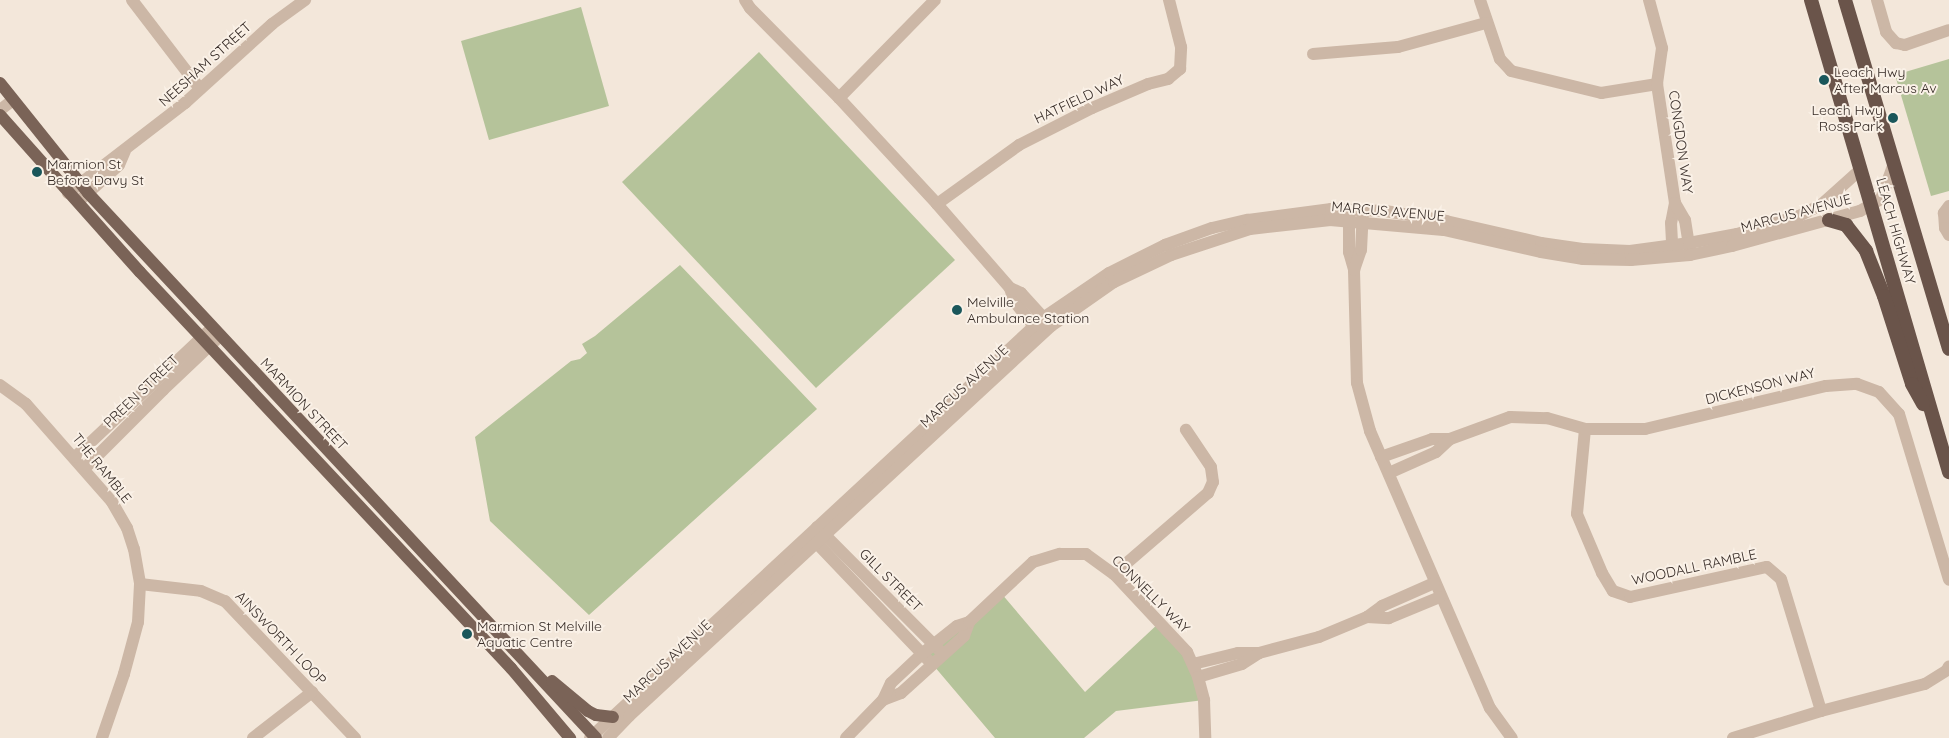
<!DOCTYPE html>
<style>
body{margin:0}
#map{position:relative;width:1949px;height:738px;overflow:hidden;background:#f3e7da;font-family:Quicksand,sans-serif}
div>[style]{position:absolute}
.green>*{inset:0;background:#b5c39a}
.minor>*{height:12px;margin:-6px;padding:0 6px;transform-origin:6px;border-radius:6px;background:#ccb7a6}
.tertiary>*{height:12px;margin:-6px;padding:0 6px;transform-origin:6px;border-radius:6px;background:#ccb7a6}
.primary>*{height:12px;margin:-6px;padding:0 6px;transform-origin:6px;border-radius:6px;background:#7a6357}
.trunk>*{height:14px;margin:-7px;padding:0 7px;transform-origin:7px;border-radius:7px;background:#6a544a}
.dots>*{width:14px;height:14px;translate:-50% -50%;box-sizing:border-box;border:2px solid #faf1e7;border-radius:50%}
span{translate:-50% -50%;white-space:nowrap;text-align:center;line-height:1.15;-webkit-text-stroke:4px #faf1e7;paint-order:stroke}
.street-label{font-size:14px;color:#372c27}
.poi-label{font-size:14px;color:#372c27}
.left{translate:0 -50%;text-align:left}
.right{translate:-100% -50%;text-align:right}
</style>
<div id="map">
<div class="green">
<i style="clip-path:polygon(581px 7px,609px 106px,489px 140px,461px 41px)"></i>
<i style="clip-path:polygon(759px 52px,955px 260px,816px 388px,622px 182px)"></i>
<i style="clip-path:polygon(1949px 59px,1949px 191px,1931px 196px,1895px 75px)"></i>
<i style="clip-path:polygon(680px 265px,817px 409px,589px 615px,490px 521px,475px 437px,571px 361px,580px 359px,587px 353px,582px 344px,595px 336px)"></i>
<i style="clip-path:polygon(1001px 593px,1085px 692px,1160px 622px,1187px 652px,1204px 700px,1116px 711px,1084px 738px,995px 738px,923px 653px)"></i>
</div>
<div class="minor">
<i style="left:132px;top:0;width:112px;rotate:52.6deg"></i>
<i style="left:745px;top:0;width:9px;rotate:58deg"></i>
<i style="left:750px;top:8px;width:127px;rotate:45.3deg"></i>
<i style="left:839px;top:98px;width:144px;rotate:47.2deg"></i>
<i style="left:937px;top:204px;width:111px;rotate:49deg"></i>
<i style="left:1010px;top:288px;width:14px;rotate:73deg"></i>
<i style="left:1014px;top:301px;width:42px;rotate:51.8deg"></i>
<i style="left:1480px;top:0;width:62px;rotate:71.3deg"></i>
<i style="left:1500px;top:59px;width:16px;rotate:47deg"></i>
<i style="left:1511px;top:71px;width:93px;rotate:13.7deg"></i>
<i style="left:1601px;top:93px;width:57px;rotate:-9.1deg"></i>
<i style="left:1649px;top:0;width:50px;rotate:74.8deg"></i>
<i style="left:1662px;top:48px;width:36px;rotate:98deg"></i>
<i style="left:1657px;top:84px;width:120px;rotate:81.4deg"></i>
<i style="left:1675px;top:203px;width:20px;rotate:101deg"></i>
<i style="left:1671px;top:223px;width:33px;rotate:87deg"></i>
<i style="left:1877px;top:0;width:33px;rotate:74deg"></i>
<i style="left:1886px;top:32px;width:15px;rotate:48deg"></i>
<i style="left:1896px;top:43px;width:9px;rotate:13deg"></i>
<i style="left:1905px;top:45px;width:46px;rotate:-18.8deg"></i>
<i style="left:1313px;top:54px;width:85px;rotate:-4.7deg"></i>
<i style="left:1398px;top:47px;width:91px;rotate:-15.3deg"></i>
<i style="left:839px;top:98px;width:137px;rotate:-45.6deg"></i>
<i style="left:68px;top:193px;width:148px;rotate:-37.6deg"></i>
<i style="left:185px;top:103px;width:118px;rotate:-42.2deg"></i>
<i style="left:272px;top:24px;width:41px;rotate:-36deg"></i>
<i style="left:80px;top:200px;width:52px;rotate:-41.9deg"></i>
<i style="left:119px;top:165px;width:15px;rotate:-67deg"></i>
<i style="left:1675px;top:203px;width:20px;rotate:60deg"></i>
<i style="left:1685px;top:220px;width:33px;rotate:81deg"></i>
<i style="left:937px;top:204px;width:101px;rotate:-35.7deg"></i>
<i style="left:1019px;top:145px;width:82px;rotate:-26.9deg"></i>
<i style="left:1092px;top:108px;width:61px;rotate:-23.2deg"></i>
<i style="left:1148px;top:84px;width:21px;rotate:-14deg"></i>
<i style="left:1168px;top:79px;width:16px;rotate:-40deg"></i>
<i style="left:1180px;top:69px;width:22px;rotate:-87deg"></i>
<i style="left:1181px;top:47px;width:49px;rotate:-104.3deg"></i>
<i style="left:1949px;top:206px;width:9px;rotate:126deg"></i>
<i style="left:1944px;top:213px;width:15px;rotate:86deg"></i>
<i style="left:1945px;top:228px;width:8px;rotate:60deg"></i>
<i style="left:1349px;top:212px;width:40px;rotate:90deg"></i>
<i style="left:1349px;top:252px;width:19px;rotate:74deg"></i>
<i style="left:1354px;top:270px;width:113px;rotate:88.5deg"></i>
<i style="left:1357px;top:383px;width:50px;rotate:74.8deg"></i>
<i style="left:1370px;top:431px;width:302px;rotate:66.6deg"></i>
<i style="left:1490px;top:708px;width:37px;rotate:54deg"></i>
<i style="left:1354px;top:270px;width:21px;rotate:-71deg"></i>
<i style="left:1361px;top:250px;width:40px;rotate:-87.1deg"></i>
<i style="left:1010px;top:288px;width:12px;rotate:24deg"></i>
<i style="left:1021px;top:293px;width:43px;rotate:47.8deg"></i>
<i style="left:0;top:385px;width:32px;rotate:36deg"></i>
<i style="left:26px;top:404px;width:130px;rotate:48.7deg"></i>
<i style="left:112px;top:502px;width:30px;rotate:60deg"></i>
<i style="left:127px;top:528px;width:22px;rotate:72deg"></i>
<i style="left:134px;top:549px;width:36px;rotate:80deg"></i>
<i style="left:140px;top:584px;width:38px;rotate:93deg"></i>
<i style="left:138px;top:622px;width:54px;rotate:105.1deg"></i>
<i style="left:124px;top:674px;width:68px;rotate:109deg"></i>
<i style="left:1585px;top:429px;width:85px;rotate:95.4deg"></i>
<i style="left:1577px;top:514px;width:64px;rotate:67deg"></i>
<i style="left:1602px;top:573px;width:21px;rotate:59deg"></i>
<i style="left:1613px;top:591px;width:18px;rotate:19deg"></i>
<i style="left:1630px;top:597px;width:140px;rotate:-12.4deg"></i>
<i style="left:1767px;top:567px;width:18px;rotate:41deg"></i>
<i style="left:1781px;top:579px;width:138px;rotate:73.1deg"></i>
<i style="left:75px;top:457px;width:188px;rotate:-43.3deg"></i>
<i style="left:1381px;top:457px;width:54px;rotate:-19.4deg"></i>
<i style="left:1432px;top:439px;width:18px"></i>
<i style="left:1450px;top:439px;width:64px;rotate:-20.1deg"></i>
<i style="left:1510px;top:417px;width:37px;rotate:2deg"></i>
<i style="left:1547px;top:418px;width:40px;rotate:16deg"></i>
<i style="left:1585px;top:429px;width:60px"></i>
<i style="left:1645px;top:429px;width:186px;rotate:-13.4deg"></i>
<i style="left:1826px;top:386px;width:31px;rotate:-4deg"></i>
<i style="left:1857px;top:384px;width:23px;rotate:20deg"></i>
<i style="left:1879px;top:392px;width:30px;rotate:48deg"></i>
<i style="left:1899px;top:414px;width:173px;rotate:73.2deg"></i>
<i style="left:85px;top:468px;width:110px;rotate:-45deg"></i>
<i style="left:163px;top:390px;width:79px;rotate:-43.5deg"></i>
<i style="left:1389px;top:473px;width:51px;rotate:-24.1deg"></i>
<i style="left:1436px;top:452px;width:19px;rotate:-43deg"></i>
<i style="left:817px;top:527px;width:179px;rotate:45.2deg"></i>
<i style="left:810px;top:536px;width:177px;rotate:46.4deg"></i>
<i style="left:1114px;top:574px;width:124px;rotate:-40.8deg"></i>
<i style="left:1208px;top:493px;width:12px;rotate:-66deg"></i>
<i style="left:1213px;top:482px;width:15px;rotate:-98deg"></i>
<i style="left:1211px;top:467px;width:45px;rotate:-124deg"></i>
<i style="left:140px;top:584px;width:61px;rotate:6.5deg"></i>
<i style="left:201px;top:591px;width:26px;rotate:23deg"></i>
<i style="left:225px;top:601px;width:189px;rotate:46.5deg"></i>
<i style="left:1367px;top:617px;width:22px;rotate:3deg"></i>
<i style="left:1389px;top:618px;width:55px;rotate:-22.4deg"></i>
<i style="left:1193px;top:664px;width:46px;rotate:-13.7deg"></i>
<i style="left:1238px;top:653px;width:21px"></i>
<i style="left:1259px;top:653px;width:62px;rotate:-14.9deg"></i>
<i style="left:1319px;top:637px;width:52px;rotate:-22.6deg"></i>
<i style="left:1367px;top:617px;width:19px;rotate:-36deg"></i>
<i style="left:1382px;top:606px;width:57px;rotate:-23.9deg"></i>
<i style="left:1198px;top:677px;width:46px;rotate:-16.5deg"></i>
<i style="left:1242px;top:664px;width:20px;rotate:-33deg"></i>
<i style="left:883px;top:700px;width:19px;rotate:-21deg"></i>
<i style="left:901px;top:693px;width:85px;rotate:-42.1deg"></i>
<i style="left:964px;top:636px;width:15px;rotate:-70deg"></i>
<i style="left:253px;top:738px;width:75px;rotate:-37.9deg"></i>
<i style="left:846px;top:738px;width:53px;rotate:-45.8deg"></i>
<i style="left:883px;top:700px;width:19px;rotate:-65deg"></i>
<i style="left:891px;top:683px;width:44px;rotate:-43.2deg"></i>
<i style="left:923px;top:653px;width:43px;rotate:-38.5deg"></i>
<i style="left:957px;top:626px;width:13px;rotate:-18deg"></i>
<i style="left:969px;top:622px;width:88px;rotate:-43.2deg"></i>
<i style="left:1033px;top:562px;width:28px;rotate:-17deg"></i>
<i style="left:1060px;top:554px;width:26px"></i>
<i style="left:1086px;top:554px;width:34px;rotate:36deg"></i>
<i style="left:1114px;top:574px;width:107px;rotate:46.9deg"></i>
<i style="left:1187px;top:652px;width:27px;rotate:66deg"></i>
<i style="left:1198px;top:677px;width:24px;rotate:75deg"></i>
<i style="left:1204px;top:700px;width:38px;rotate:88deg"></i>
<i style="left:1733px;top:738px;width:92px;rotate:-17.1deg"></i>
<i style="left:1821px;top:711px;width:107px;rotate:-14.6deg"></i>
<i style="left:1925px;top:684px;width:26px;rotate:-32deg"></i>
<i style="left:1947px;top:670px;width:4px;rotate:-63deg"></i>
</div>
<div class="tertiary">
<i style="left:0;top:110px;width:16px;rotate:-38deg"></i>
<i style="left:590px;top:738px;width:618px;rotate:-42.84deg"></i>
<i style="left:1043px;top:318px;width:80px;rotate:-34.3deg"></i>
<i style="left:1109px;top:273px;width:63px;rotate:-26.6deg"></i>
<i style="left:1165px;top:245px;width:50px;rotate:-19.9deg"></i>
<i style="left:1212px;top:228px;width:37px;rotate:-13deg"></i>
<i style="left:1248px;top:220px;width:84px;rotate:-7.5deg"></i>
<i style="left:1331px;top:209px;width:54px;rotate:2.1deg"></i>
<i style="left:1385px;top:211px;width:62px;rotate:9.3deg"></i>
<i style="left:1446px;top:221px;width:98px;rotate:13deg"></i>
<i style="left:1541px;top:243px;width:42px;rotate:8.1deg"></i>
<i style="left:1583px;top:249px;width:47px;rotate:2.4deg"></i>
<i style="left:1630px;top:251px;width:60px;rotate:-7.7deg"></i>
<i style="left:1689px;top:243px;width:49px;rotate:-10.6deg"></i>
<i style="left:1737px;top:234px;width:65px;rotate:-16.2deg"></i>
<i style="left:1799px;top:216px;width:25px;rotate:-27deg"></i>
<i style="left:1821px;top:205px;width:54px;rotate:-42deg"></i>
<i style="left:608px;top:738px;width:30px;rotate:-46deg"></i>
<i style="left:629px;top:716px;width:575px;rotate:-42.74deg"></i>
<i style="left:1051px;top:326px;width:77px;rotate:-34.9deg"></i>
<i style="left:1114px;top:282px;width:63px;rotate:-25.3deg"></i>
<i style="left:1171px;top:255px;width:83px;rotate:-18.2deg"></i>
<i style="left:1250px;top:229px;width:81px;rotate:-6.4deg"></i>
<i style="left:1330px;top:220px;width:114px;rotate:5deg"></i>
<i style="left:1444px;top:230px;width:99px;rotate:12.8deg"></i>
<i style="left:1541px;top:252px;width:43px;rotate:9.5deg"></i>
<i style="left:1583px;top:259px;width:48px;rotate:1.2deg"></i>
<i style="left:1631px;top:260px;width:59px;rotate:-4.8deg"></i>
<i style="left:1690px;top:255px;width:43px;rotate:-12.1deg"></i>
<i style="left:1732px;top:246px;width:133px;rotate:-15.3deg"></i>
<i style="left:1860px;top:211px;width:24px;rotate:-30deg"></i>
<i style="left:1881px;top:199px;width:38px;rotate:-70deg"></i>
</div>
<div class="primary">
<i style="left:0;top:83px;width:141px;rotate:51.3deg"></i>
<i style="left:88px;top:193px;width:745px;rotate:47.01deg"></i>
<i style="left:0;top:115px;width:210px;rotate:48.3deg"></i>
<i style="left:140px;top:272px;width:543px;rotate:46.87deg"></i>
<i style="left:511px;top:668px;width:92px;rotate:49.9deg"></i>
<i style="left:552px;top:681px;width:47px;rotate:39.8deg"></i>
<i style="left:588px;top:711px;width:9px;rotate:27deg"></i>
<i style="left:596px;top:715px;width:17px;rotate:7deg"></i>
</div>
<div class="trunk">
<i style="left:1811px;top:0;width:492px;rotate:73.7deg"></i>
<i style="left:1845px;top:0;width:364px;rotate:73.4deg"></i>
<i style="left:1829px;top:220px;width:18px;rotate:16deg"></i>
<i style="left:1846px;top:225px;width:33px;rotate:52deg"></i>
<i style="left:1866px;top:251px;width:48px;rotate:68.2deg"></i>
<i style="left:1884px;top:296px;width:92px;rotate:72.3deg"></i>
<i style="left:1912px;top:384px;width:23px;rotate:61deg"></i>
</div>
<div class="dots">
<i style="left:1824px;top:80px;background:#1a575b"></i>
<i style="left:1893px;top:118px;background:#1a575b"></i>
<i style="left:37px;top:172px;background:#1a575b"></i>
<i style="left:957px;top:310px;background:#1a575b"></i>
<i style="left:467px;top:634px;background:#1a575b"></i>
</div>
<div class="street-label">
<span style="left:205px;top:64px;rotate:-42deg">NEESHAM STREET</span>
<span style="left:1079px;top:99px;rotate:-25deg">HATFIELD WAY</span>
<span style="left:1681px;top:142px;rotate:82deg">CONGDON WAY</span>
<span style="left:1388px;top:211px;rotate:5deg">MARCUS AVENUE</span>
<span style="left:1796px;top:213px;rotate:-15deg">MARCUS AVENUE</span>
<span style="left:1896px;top:231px;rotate:74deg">LEACH HIGHWAY</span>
<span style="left:964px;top:386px;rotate:-43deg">MARCUS AVENUE</span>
<span style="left:1760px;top:386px;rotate:-14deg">DICKENSON WAY</span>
<span style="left:141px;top:391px;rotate:-44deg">PREEN STREET</span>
<span style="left:304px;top:404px;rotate:47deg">MARMION STREET</span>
<span style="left:102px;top:468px;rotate:51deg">THE RAMBLE</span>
<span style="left:1694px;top:567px;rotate:-12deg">WOODALL RAMBLE</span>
<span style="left:891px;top:580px;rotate:45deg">GILL STREET</span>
<span style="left:1151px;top:594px;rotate:45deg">CONNELLY WAY</span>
<span style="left:281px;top:638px;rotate:46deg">AINSWORTH LOOP</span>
<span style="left:667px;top:661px;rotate:-43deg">MARCUS AVENUE</span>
</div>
<div class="poi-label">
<span class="left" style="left:1834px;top:80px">Leach Hwy<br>After Marcus Av</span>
<span class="right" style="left:1883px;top:118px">Leach Hwy<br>Ross Park</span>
<span class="left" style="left:47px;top:172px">Marmion St<br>Before Davy St</span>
<span class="left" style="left:967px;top:310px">Melville<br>Ambulance Station</span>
<span class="left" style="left:477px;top:634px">Marmion St Melville<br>Aquatic Centre</span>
</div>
</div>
